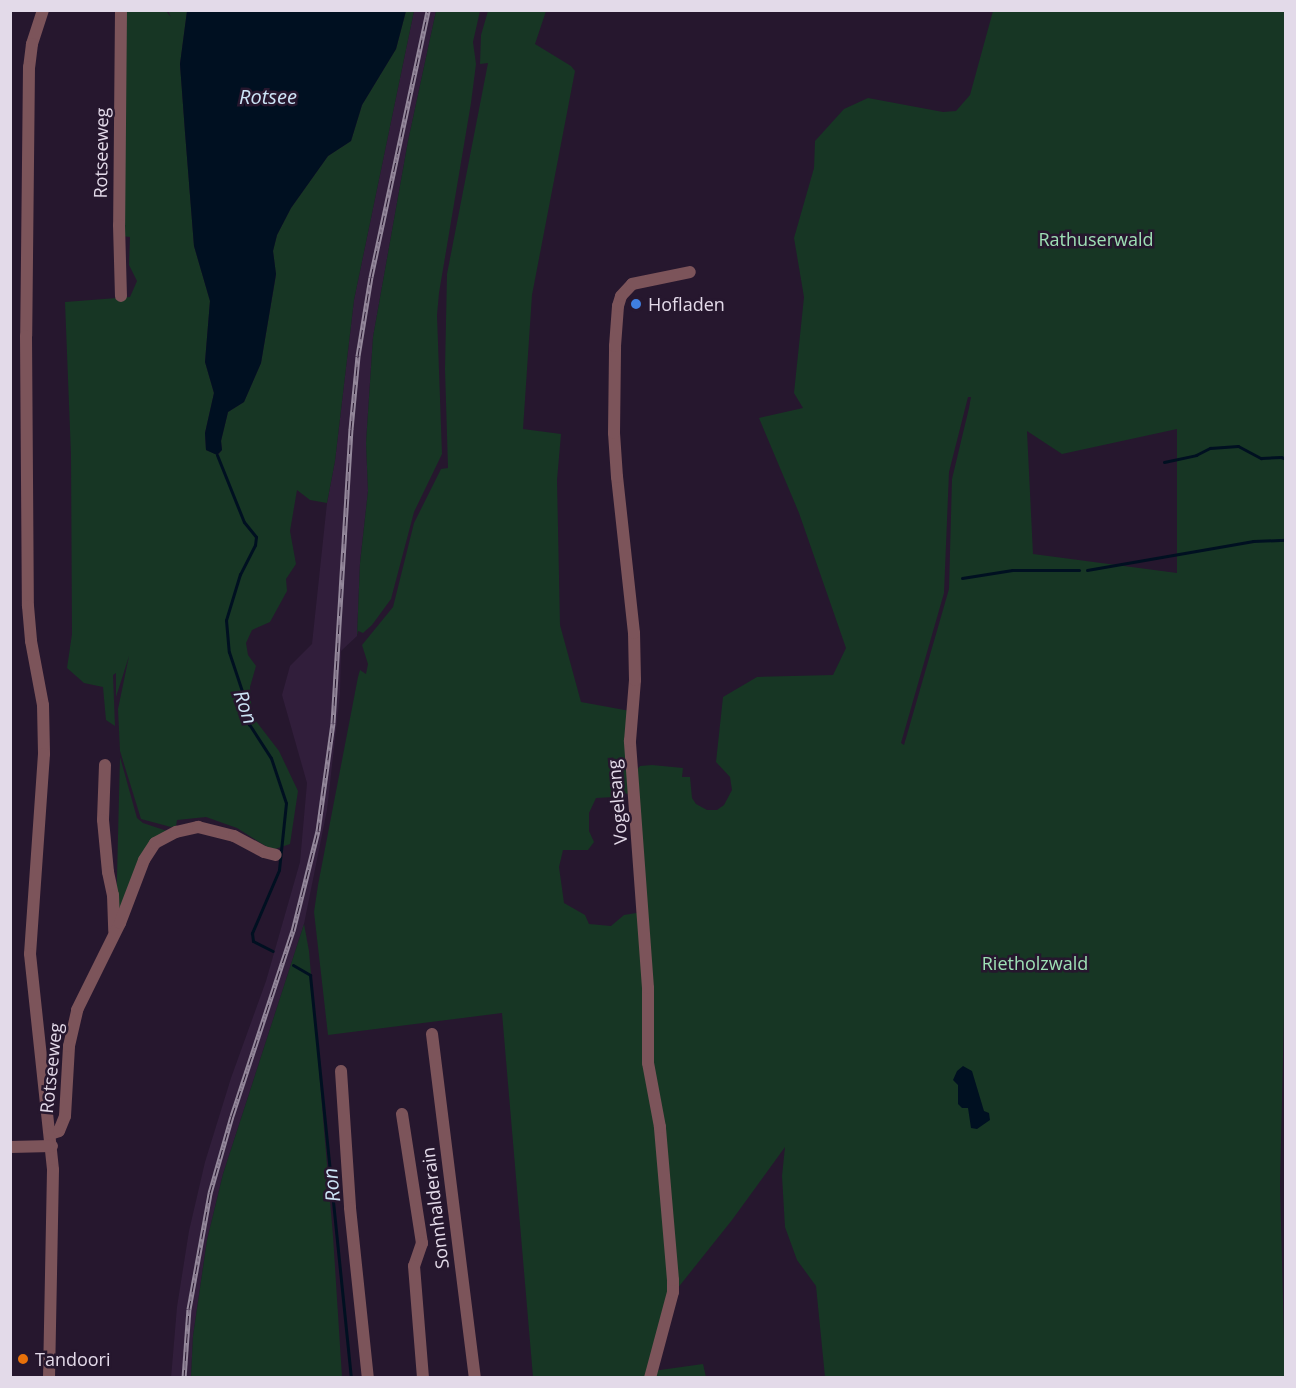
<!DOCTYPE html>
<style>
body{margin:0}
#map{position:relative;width:1296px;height:1388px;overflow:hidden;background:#26172e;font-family:"Open Sans",sans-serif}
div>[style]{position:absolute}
.built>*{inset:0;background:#311e3b}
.green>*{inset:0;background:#173624}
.water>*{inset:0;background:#001021}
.stream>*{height:3px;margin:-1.5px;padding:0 1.5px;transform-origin:1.5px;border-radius:1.5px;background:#001021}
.minor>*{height:12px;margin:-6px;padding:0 6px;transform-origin:6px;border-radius:6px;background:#7c545a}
.rail>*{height:5px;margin-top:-2.5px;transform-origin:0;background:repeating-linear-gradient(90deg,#26172e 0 9px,#95899c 0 18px);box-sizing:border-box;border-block:2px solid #95899c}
.dots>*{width:16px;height:16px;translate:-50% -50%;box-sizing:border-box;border:3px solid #26172e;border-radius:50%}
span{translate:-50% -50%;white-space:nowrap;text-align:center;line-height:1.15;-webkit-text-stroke:5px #26172e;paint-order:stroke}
.street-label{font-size:18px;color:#e3dae9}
.park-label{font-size:18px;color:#9ee0b5}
.poi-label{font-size:18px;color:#e3dae9}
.left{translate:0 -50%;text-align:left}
.water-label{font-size:20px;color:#cce4f6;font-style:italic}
.frame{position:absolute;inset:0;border:12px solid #e3dae9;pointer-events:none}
</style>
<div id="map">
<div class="built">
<i style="clip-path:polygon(414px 11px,436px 11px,408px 141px,373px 337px,366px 443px,368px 491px,360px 563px,357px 636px,341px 651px,340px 694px,327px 810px,304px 924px,223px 1174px,207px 1240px,193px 1336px,191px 1377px,171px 1378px,177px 1307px,189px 1231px,205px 1162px,231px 1078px,266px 981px,300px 862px,307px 783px,282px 695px,290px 666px,312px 644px,327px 503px,335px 461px,354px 300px)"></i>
</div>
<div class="green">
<i style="clip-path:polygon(125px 11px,166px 11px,171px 17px,168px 11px,187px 11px,180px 64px,185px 132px,194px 246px,210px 301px,205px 362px,214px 393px,205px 433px,206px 450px,218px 455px,222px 450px,221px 441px,228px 412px,244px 402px,261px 363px,276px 275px,273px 251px,277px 235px,291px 208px,328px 156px,351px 141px,362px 105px,396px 49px,406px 11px,414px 11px,354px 300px,335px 461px,327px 503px,310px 500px,297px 490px,290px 531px,296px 564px,286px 579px,287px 591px,270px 622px,252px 630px,246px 643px,248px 655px,256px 666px,250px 687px,252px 716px,279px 751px,298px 791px,290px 844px,272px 850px,237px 828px,206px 817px,177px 820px,176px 826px,171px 827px,141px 819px,120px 751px,118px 709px,129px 656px,116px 697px,116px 673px,113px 675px,115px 726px,106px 720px,103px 687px,84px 683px,67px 668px,72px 634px,71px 455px,65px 302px,130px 297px,137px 281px,129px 265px,130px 237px,122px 236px)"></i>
<i style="clip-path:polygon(436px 11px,480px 11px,473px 42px,476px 64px,471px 103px,439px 293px,437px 315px,442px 454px,414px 512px,391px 599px,372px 625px,363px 633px,358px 631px,357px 636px,360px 563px,368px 491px,366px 443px,373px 337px,408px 141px)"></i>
<i style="clip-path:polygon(488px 11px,546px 11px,535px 44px,571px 66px,575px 71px,532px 295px,523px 429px,561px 434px,557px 480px,560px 625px,581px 702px,630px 711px,633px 794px,614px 793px,614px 797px,596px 798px,589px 813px,589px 831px,594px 842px,588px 850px,563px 850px,559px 867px,564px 903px,585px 915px,589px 924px,611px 926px,624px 915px,642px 912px,657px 1124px,671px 1282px,647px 1377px,533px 1377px,502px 1013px,328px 1035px,314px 912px,318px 885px,358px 677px,360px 670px,366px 674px,368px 664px,362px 645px,393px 607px,414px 523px,441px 469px,448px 468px,445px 369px,447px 274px,488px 63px,480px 64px,481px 35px)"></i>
<i style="clip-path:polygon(evenodd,993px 11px,1285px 11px,1286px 929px,1280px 1185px,1285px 1377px,825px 1377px,816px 1286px,797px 1260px,785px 1227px,782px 1176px,785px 1147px,732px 1220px,677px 1289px,653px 1088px,636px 771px,640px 766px,652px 765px,683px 768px,682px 777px,690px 777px,692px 798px,696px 804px,707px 810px,717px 810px,724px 805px,732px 790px,730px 777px,716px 762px,723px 697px,757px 677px,833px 675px,846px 648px,799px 513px,759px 418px,803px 408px,794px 393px,804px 297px,794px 238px,814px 168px,815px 141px,844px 109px,868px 98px,943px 112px,956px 111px,970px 95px,993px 11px,968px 397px,971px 397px,969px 408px,952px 479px,949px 589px,904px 745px,901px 743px,944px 593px,949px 472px,968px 397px,993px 11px,1177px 429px,1177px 573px,1033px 554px,1027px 431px,1062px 454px,1177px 429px)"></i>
<i style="clip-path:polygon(120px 757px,137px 818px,143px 823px,167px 831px,116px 916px)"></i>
<i style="clip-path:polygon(304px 924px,309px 951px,333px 1236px,342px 1377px,191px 1377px,193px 1336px,207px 1240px,223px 1174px)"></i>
<i style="clip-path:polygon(703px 1364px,706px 1377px,652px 1378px,653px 1371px)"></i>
</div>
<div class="water">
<i style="clip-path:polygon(187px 11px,406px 11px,396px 49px,362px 105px,351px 141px,328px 156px,291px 208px,277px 235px,273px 251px,276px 274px,261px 363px,244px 402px,228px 412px,221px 441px,222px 450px,217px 455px,206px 450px,205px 433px,214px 393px,205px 362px,210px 301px,194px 246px,185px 132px,180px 64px)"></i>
<i style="clip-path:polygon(963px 1066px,972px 1071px,984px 1111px,989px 1113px,990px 1120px,977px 1129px,971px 1128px,968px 1108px,962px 1108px,958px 1104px,958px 1085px,953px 1080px,957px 1071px)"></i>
</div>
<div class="stream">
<i style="left:217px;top:455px;width:72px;rotate:68.1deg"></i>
<i style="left:244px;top:522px;width:19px;rotate:51deg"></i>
<i style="left:256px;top:537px;width:8px;rotate:97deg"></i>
<i style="left:255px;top:545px;width:33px;rotate:117deg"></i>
<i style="left:240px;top:574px;width:48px;rotate:106.9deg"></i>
<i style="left:226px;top:620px;width:32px;rotate:85deg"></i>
<i style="left:229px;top:652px;width:44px;rotate:71.6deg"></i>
<i style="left:243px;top:694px;width:31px;rotate:79deg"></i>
<i style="left:249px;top:724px;width:40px;rotate:57.1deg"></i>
<i style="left:271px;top:758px;width:47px;rotate:71.6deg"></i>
<i style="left:286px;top:803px;width:67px;rotate:96deg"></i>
<i style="left:279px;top:870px;width:69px;rotate:113.2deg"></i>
<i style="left:252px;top:933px;width:8px;rotate:83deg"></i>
<i style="left:253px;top:941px;width:22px;rotate:27deg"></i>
<i style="left:1164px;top:462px;width:33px;rotate:-12deg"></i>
<i style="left:1196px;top:455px;width:16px;rotate:-27deg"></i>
<i style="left:1210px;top:448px;width:28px;rotate:-4deg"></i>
<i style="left:1238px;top:446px;width:26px;rotate:28deg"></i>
<i style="left:1261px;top:458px;width:20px;rotate:-3deg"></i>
<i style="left:1281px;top:457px;width:5px;rotate:22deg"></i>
<i style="left:1087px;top:570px;width:169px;rotate:-9.9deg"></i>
<i style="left:1253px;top:541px;width:33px;rotate:-2deg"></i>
<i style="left:962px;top:578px;width:51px;rotate:-9.1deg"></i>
<i style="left:1012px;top:570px;width:67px"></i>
<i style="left:293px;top:965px;width:20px;rotate:30deg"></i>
<i style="left:310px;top:975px;width:405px;rotate:84.2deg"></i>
</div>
<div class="minor">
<i style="left:43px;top:10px;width:36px;rotate:108deg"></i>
<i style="left:32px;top:44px;width:23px;rotate:97deg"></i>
<i style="left:29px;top:67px;width:269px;rotate:90.6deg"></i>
<i style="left:26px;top:336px;width:270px;rotate:89.6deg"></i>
<i style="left:28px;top:606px;width:35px;rotate:85deg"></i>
<i style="left:31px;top:641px;width:65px;rotate:79.4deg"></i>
<i style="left:43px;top:705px;width:49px;rotate:88.8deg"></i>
<i style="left:44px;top:754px;width:200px;rotate:94deg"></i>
<i style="left:30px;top:954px;width:217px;rotate:83.9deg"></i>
<i style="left:53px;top:1170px;width:208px;rotate:91.1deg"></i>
<i style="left:121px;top:10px;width:215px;rotate:90.5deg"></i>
<i style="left:119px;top:225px;width:71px;rotate:88.4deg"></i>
<i style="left:105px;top:765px;width:55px;rotate:92.1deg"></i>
<i style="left:103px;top:820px;width:52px;rotate:84.5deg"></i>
<i style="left:108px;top:872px;width:24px;rotate:78deg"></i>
<i style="left:113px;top:895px;width:36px;rotate:88deg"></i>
<i style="left:432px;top:1034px;width:347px;rotate:82.9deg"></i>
<i style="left:341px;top:1071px;width:137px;rotate:86.2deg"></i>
<i style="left:350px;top:1208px;width:171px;rotate:84deg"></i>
<i style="left:402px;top:1114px;width:131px;rotate:81.2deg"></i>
<i style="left:422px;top:1243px;width:24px;rotate:109deg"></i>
<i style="left:414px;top:1266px;width:112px;rotate:85.4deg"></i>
<i style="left:50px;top:1134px;width:9px;rotate:-18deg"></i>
<i style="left:59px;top:1131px;width:16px;rotate:-68deg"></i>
<i style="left:65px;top:1116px;width:70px;rotate:-86.7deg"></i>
<i style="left:69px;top:1046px;width:37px;rotate:-77deg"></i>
<i style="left:77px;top:1010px;width:97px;rotate:-63.7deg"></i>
<i style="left:120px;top:923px;width:67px;rotate:-69.1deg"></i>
<i style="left:144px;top:860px;width:20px;rotate:-57deg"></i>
<i style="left:155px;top:843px;width:24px;rotate:-28deg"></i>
<i style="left:176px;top:832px;width:23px;rotate:-13deg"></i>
<i style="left:198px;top:827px;width:37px;rotate:14deg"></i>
<i style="left:234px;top:836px;width:34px;rotate:28deg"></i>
<i style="left:264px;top:852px;width:12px;rotate:14deg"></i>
<i style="left:10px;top:1147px;width:42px;rotate:-1.4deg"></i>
<i style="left:650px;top:1378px;width:89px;rotate:-75deg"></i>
<i style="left:673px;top:1292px;width:12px;rotate:-90deg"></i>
<i style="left:673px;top:1280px;width:154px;rotate:-94.9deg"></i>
<i style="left:660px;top:1127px;width:65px;rotate:-100.6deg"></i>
<i style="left:648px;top:1063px;width:75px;rotate:-90deg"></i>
<i style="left:648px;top:988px;width:248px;rotate:-94.2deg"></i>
<i style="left:630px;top:741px;width:61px;rotate:-85.3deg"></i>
<i style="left:635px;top:680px;width:47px;rotate:-91.2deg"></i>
<i style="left:634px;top:633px;width:157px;rotate:-96.2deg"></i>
<i style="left:617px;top:477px;width:44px;rotate:-93.9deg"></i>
<i style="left:614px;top:433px;width:87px;rotate:-89.3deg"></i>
<i style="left:615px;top:346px;width:40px;rotate:-85.7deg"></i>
<i style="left:618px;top:306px;width:10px;rotate:-73deg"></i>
<i style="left:621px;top:296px;width:16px;rotate:-47deg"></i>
<i style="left:632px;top:284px;width:59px;rotate:-11.7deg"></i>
</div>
<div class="rail">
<i style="left:184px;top:1378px;width:69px;rotate:-85.9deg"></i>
<i style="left:189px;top:1309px;width:118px;rotate:-79.7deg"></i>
<i style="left:210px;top:1193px;width:80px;rotate:-74.1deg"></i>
<i style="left:232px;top:1116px;width:195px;rotate:-71.8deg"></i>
<i style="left:293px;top:931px;width:103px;rotate:-76deg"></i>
<i style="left:318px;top:831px;width:109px;rotate:-82.1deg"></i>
<i style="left:333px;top:723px;width:295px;rotate:-86.5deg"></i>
<i style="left:351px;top:429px;width:73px;rotate:-84.5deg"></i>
<i style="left:358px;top:356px;width:80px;rotate:-80.7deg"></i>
<i style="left:371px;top:277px;width:273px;rotate:-77.9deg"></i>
</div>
<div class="dots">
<i style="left:636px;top:304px;background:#3f7fe0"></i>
<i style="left:23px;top:1359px;background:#e8710a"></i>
</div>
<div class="street-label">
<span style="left:101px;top:153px;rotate:-89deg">Rotseeweg</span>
<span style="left:617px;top:802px;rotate:-95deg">Vogelsang</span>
<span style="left:51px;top:1068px;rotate:-84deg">Rotseeweg</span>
<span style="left:435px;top:1208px;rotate:-97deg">Sonnhalderain</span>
</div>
<div class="park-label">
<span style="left:1096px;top:239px">Rathuserwald</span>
<span style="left:1035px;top:963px">Rietholzwald</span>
</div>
<div class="poi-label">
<span class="left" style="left:648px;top:304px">Hofladen</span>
<span class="left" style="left:35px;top:1359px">Tandoori</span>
</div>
<div class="water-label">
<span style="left:268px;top:96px">Rotsee</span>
<span style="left:246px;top:707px;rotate:71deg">Ron</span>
<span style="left:331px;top:1185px;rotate:-96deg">Ron</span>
</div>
<div class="frame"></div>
</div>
